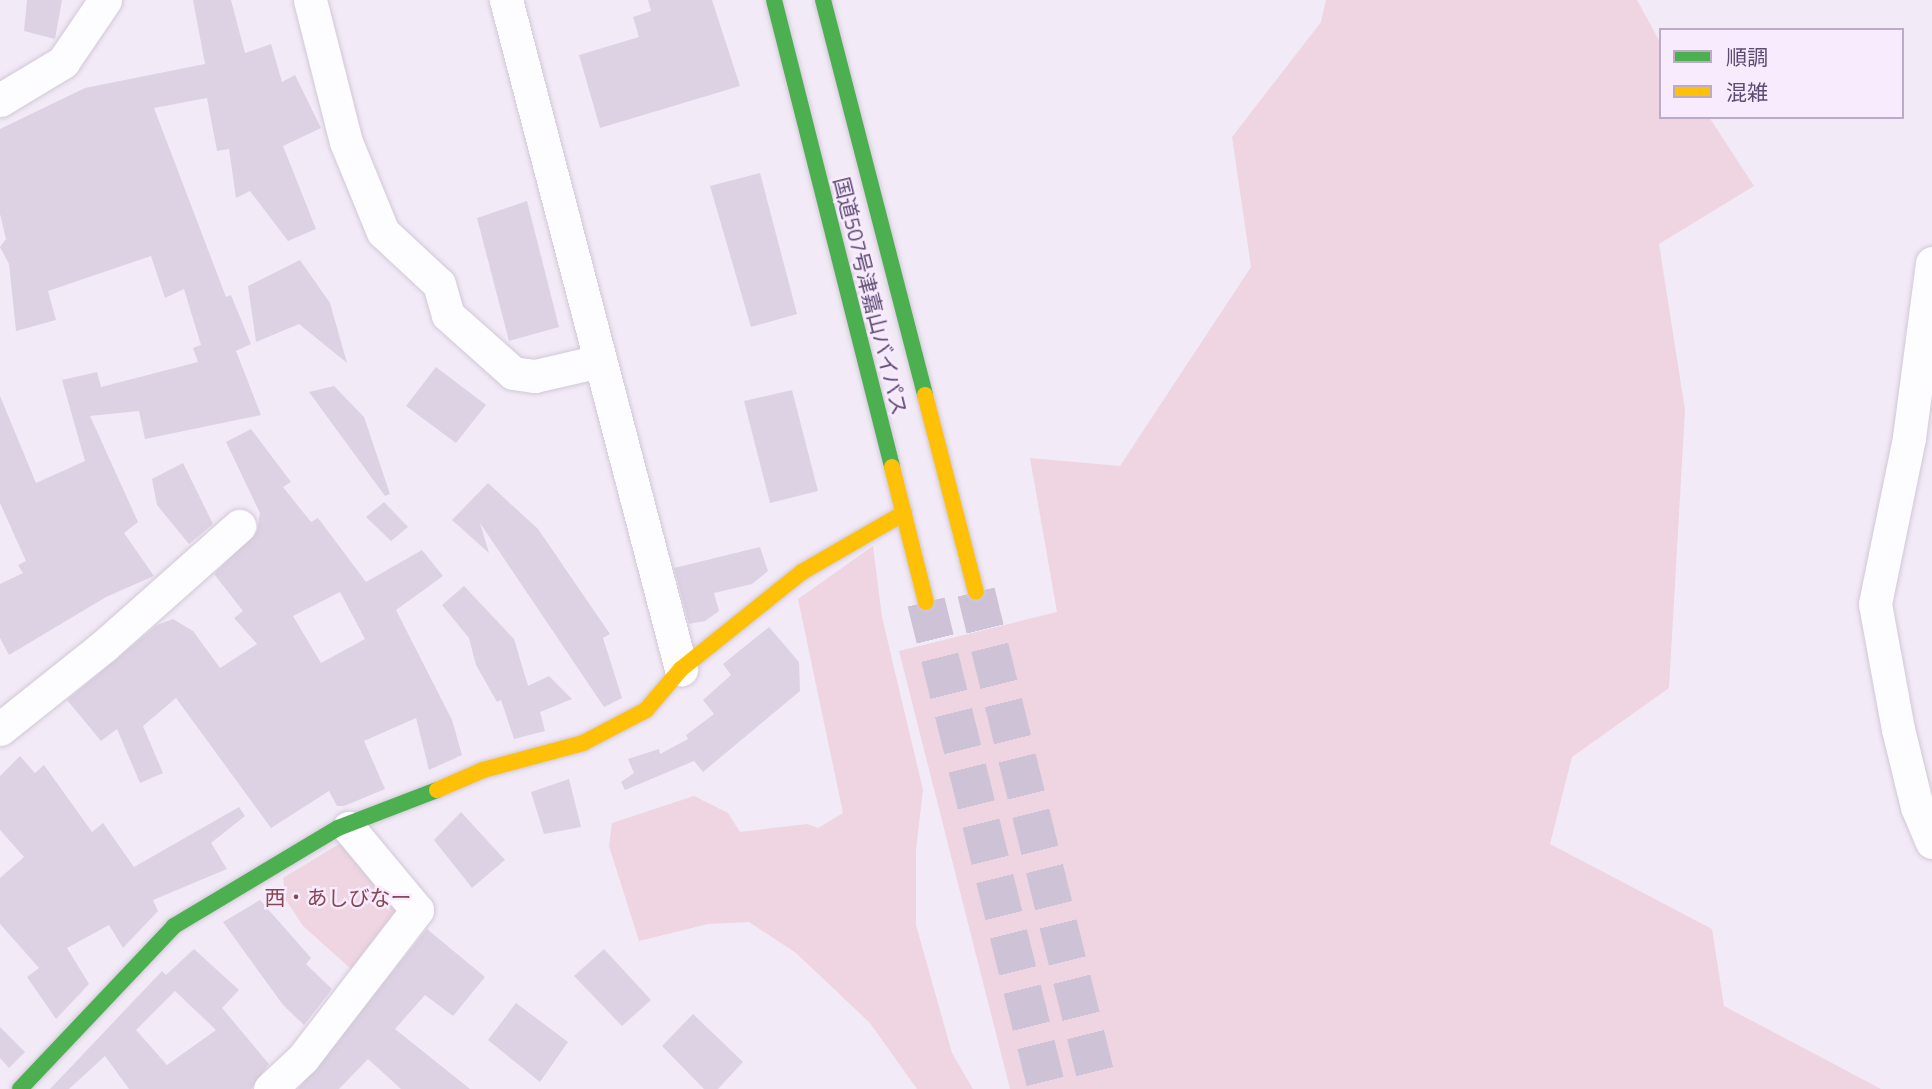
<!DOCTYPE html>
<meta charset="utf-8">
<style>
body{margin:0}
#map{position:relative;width:1932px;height:1089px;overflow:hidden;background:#f3eaf7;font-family:"Titillium Web","Noto Sans JP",sans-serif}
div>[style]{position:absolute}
.green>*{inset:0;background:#eed5e1}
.building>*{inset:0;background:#dcd2e3}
.highway-tunnel>*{height:38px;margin-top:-19px;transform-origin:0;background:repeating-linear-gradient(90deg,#cec2d6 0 38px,transparent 0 57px)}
.roads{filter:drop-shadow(0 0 2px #d1c8d7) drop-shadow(0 0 2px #d1c8d7)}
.street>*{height:33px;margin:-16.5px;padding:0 16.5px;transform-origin:16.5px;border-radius:16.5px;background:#fdfcfe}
.fast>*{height:16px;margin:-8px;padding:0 8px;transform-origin:8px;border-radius:8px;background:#4caf50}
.slow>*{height:16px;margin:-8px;padding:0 8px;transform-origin:8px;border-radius:8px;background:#ffc107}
span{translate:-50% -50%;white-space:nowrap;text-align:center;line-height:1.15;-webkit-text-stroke:5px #f9ebfe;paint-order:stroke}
.street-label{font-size:21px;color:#5e4b73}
.park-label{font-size:21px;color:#854954}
.legend{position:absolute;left:1659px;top:28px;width:245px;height:91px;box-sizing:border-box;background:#f9ebfe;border:2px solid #bbabc6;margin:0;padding:9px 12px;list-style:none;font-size:21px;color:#5e4b73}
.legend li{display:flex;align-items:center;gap:14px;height:35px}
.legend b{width:35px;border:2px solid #bbabc6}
</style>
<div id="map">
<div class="green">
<i style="clip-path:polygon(1326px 0,1637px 0,1661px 44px,1661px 117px,1709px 117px,1754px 186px,1659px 244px,1685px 410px,1669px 688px,1572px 757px,1550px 844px,1712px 929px,1724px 1006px,1881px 1089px,1010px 1089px,899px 651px,1057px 612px,1030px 458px,1120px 466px,1251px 267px,1232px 137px,1321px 22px)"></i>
<i style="clip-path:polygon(873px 546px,882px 617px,923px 790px,916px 850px,916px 925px,952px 1053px,973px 1089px,917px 1089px,870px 1023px,796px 953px,749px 922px,708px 924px,639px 941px,609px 846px,612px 823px,694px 796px,728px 813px,740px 832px,807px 824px,818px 828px,843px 813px,798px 599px)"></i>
<i style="clip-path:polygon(339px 844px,352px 844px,403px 910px,360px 977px,303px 926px,286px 900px,283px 878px)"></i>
</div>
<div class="building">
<i style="clip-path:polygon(27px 0,62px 0,55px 39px,24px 31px)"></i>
<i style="clip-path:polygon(193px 0,231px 0,245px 53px,271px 44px,282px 82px,295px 75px,321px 128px,283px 146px,316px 229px,288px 241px,250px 191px,236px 198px,229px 149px,217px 151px,207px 98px,154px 108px,226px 297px,231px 295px,251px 344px,236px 351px,261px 415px,145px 439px,139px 411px,90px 416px,138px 522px,124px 533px,154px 576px,106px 597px,9px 655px,0 638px,0 584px,23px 573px,18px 565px,26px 561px,0 503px,0 396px,36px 483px,85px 461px,62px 380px,97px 372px,101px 387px,198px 362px,193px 348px,201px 345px,184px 289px,165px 298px,151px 256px,48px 291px,56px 320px,16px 331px,9px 264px,0 247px,6px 239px,0 214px,0 129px,85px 88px,205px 64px)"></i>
<i style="clip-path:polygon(648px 0,712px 0,740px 86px,600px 128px,579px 55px,639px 37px,633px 17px,651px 11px)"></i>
<i style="clip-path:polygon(760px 173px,797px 314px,751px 327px,710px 186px)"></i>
<i style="clip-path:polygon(527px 201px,559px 327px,509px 341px,477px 218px)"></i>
<i style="clip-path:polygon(300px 260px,330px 303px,347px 363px,299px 324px,256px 342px,248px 286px)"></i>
<i style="clip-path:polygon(436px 367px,486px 405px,456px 443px,406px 406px)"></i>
<i style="clip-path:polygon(334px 386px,364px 417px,390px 494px,385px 496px,309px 392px)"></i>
<i style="clip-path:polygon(792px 390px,818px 491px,770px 503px,744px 401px)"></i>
<i style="clip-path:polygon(evenodd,251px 429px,291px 482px,283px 487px,311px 522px,318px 518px,366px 582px,422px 550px,443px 576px,396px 610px,452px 720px,462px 755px,429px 770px,416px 718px,364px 741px,385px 789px,344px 806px,337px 806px,329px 791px,271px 828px,176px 698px,143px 726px,163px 773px,140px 783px,117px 729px,101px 741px,67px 700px,157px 625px,173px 619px,193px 631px,220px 668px,257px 644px,234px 618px,243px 611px,214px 574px,257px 531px,260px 513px,226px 442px,251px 429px,340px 592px,365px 639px,321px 663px,293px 616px,340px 592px)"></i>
<i style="clip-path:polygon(183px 463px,213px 524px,189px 544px,157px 505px,152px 479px)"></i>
<i style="clip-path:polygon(488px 483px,538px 529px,610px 634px,603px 638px,622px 698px,604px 707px,480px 523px,489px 553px,452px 520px)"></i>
<i style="clip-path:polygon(384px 502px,408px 527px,391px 541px,366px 517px)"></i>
<i style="clip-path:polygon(760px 547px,768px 571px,752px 584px,714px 593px,719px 611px,705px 621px,689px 624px,674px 568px)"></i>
<i style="clip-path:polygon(464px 586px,514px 639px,528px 686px,549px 676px,572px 699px,540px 712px,545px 731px,514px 739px,501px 700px,497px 702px,476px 665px,469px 638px,442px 605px)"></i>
<i style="clip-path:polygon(769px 627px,799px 662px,800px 691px,703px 772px,694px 761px,625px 790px,621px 782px,634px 773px,628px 759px,659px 749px,660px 754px,688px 739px,686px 735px,714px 714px,703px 700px,731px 675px,723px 664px)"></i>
<i style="clip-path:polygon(20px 756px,35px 773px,44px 765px,92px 832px,103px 823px,134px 867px,239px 807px,245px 816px,211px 843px,227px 869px,153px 900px,158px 911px,123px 948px,109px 925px,67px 948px,89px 984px,56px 1019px,27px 977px,39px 968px,0 924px,0 878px,24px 857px,0 830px,0 776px)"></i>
<i style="clip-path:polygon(569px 779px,581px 827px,544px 834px,531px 792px)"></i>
<i style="clip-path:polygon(461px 812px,505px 860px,472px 888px,434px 840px)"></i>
<i style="clip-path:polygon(260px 900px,311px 958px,306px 964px,332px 989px,304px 1025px,283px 1005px,223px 922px)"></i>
<i style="clip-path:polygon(427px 929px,485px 977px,453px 1016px,425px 995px,395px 1029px,470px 1089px,401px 1089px,368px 1059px,339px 1089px,298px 1089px)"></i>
<i style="clip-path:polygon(evenodd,194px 949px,239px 990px,222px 1008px,269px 1064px,251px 1089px,129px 1089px,105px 1056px,69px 1089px,50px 1089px,162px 971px,166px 975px,194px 949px,175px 991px,216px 1030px,167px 1065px,136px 1030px,175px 991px)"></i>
<i style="clip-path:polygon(604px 949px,651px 1000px,622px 1026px,574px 976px)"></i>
<i style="clip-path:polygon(516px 1003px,568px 1042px,540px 1082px,488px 1040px)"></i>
<i style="clip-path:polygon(693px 1014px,743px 1062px,718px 1089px,704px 1089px,662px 1046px)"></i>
<i style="clip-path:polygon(0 1027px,25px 1052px,9px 1068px,0 1058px)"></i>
</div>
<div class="highway-tunnel">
<i style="left:976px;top:592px;width:512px;rotate:76.1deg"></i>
<i style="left:926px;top:602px;width:502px;rotate:76.05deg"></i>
</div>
<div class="roads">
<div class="street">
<i style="left:310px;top:0;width:146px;rotate:75.8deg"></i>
<i style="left:346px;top:142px;width:97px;rotate:67.7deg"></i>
<i style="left:383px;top:232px;width:76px;rotate:42.9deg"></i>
<i style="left:439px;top:284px;width:32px;rotate:74deg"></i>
<i style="left:448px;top:315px;width:87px;rotate:41.7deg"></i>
<i style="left:513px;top:373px;width:22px;rotate:8deg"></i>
<i style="left:535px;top:376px;width:67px;rotate:-13deg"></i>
<i style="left:506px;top:0;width:692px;rotate:75.34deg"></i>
<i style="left:0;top:100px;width:74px;rotate:-31.1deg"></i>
<i style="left:63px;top:62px;width:75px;rotate:-55.9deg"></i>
<i style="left:1932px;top:263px;width:177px;rotate:97.5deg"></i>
<i style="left:1909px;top:438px;width:169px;rotate:101.6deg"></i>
<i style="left:1875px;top:604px;width:127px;rotate:79.6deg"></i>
<i style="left:1898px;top:729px;width:80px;rotate:76.3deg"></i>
<i style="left:1917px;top:807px;width:38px;rotate:67deg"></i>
<i style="left:0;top:729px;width:133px;rotate:-38.6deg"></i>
<i style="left:104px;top:646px;width:181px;rotate:-41.6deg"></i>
<i style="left:270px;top:1089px;width:45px;rotate:-43.2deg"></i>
<i style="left:303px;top:1058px;width:187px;rotate:-52.4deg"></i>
<i style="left:417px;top:910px;width:107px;rotate:-129.7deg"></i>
</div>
<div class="fast">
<i style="left:774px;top:0;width:482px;rotate:75.8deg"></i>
<i style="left:823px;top:0;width:408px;rotate:75.5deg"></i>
<i style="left:20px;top:1089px;width:224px;rotate:-46.6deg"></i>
<i style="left:174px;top:926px;width:191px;rotate:-30.9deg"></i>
<i style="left:338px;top:828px;width:106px;rotate:-21deg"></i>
</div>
<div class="slow">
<i style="left:925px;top:395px;width:203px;rotate:75.5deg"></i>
<i style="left:892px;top:467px;width:139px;rotate:75.9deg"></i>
<i style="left:437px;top:790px;width:50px;rotate:-23.5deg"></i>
<i style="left:483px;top:770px;width:104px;rotate:-15.1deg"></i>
<i style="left:583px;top:743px;width:71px;rotate:-27.6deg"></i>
<i style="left:646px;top:710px;width:54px;rotate:-49.5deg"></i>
<i style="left:681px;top:669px;width:155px;rotate:-38.7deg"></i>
<i style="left:802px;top:572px;width:118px;rotate:-30deg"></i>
</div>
</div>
<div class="street-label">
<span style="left:871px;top:296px;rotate:76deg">国道507号津嘉山バイパス</span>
</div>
<div class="park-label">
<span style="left:338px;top:897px">西・あしびなー</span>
</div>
<ul class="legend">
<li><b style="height:9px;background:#4caf50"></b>順調</li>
<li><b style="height:9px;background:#ffc107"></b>混雑</li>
</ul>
</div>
